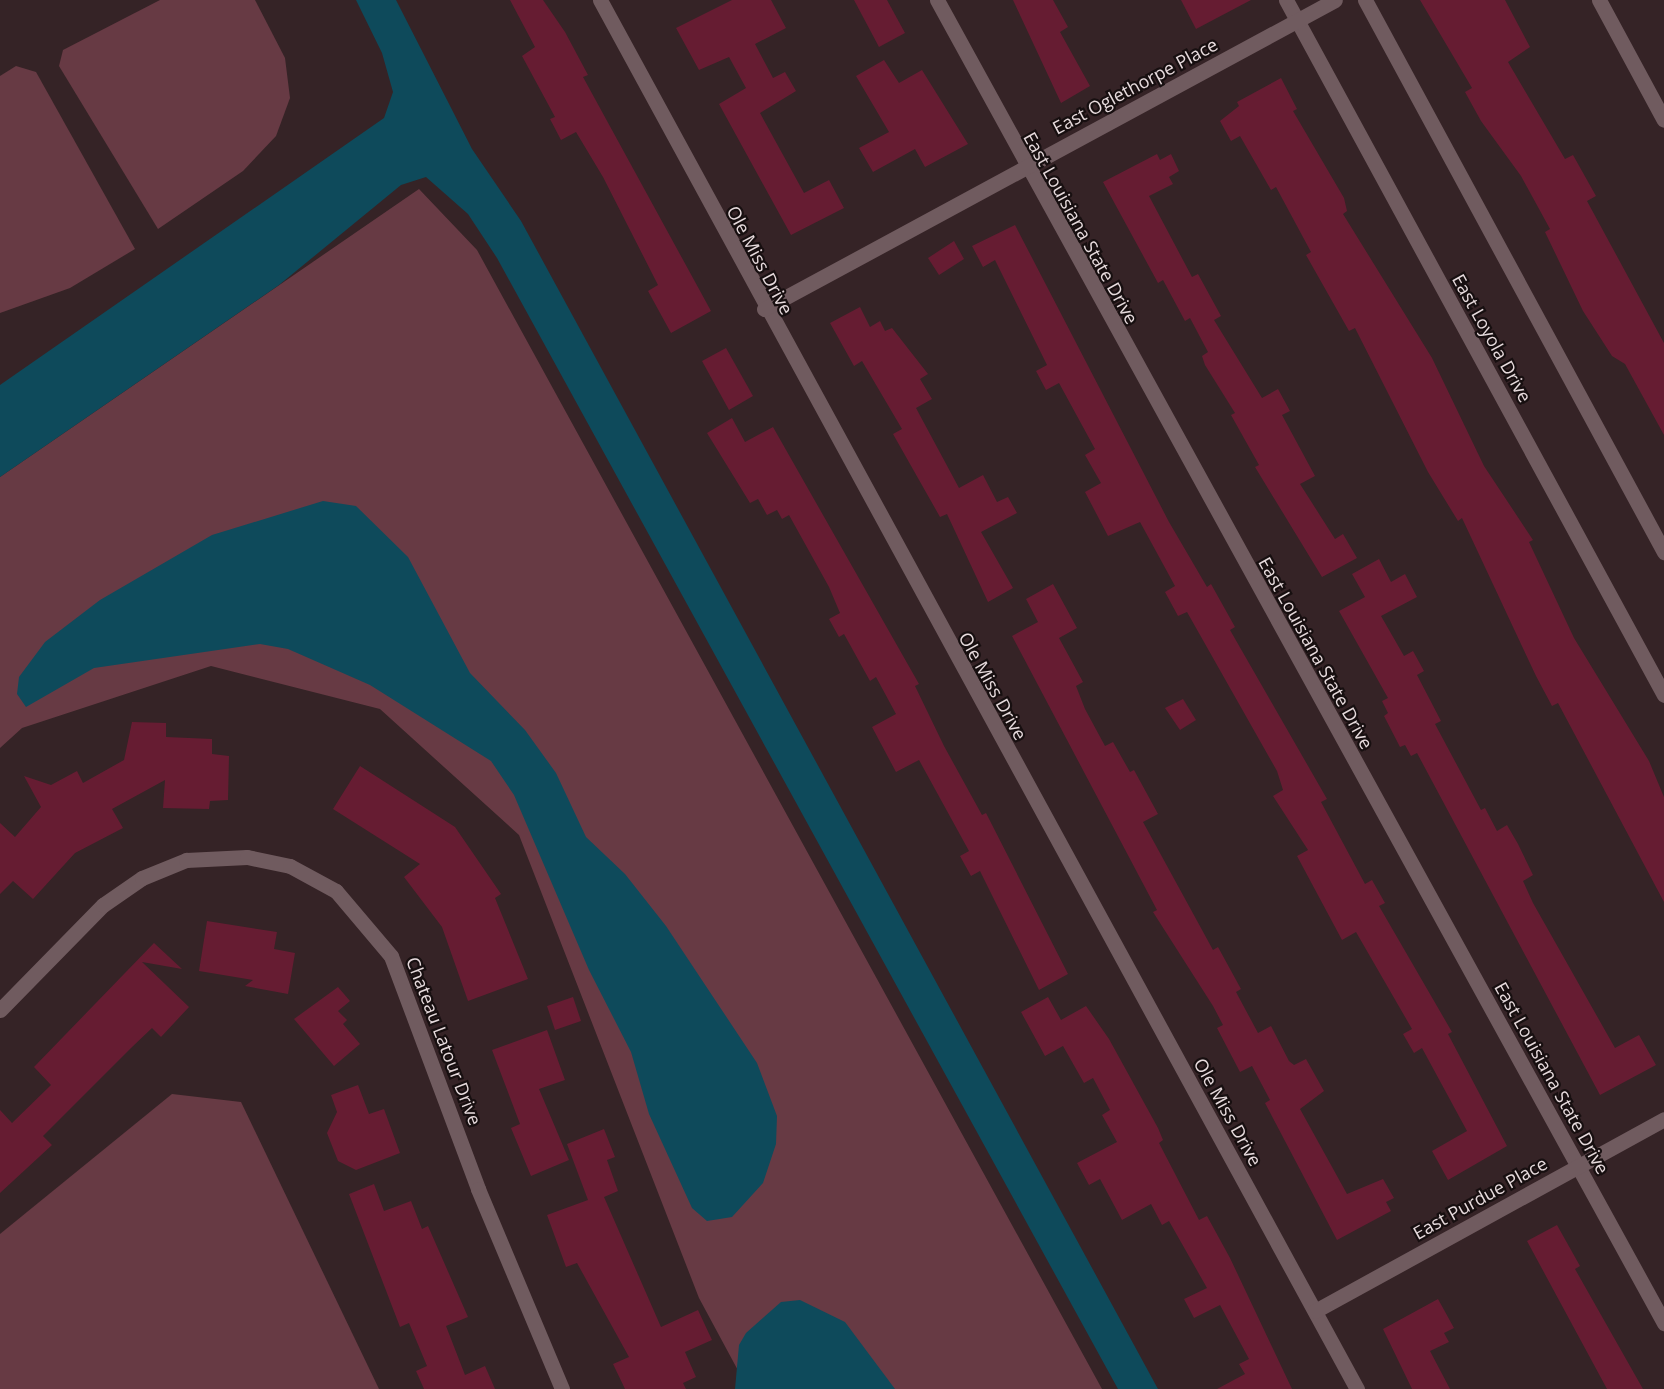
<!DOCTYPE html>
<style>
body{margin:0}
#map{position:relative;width:1664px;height:1389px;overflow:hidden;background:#352326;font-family:"Open Sans",sans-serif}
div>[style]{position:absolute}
.green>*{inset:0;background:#673a44}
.water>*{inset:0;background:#0e4a5b}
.building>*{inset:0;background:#661c32}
.minor>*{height:15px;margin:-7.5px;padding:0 7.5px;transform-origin:7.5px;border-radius:7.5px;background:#705b5f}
span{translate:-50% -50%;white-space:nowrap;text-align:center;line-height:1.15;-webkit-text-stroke:4.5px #170f10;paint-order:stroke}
.street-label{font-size:18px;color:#e7dbdd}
</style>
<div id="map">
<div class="green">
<i style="clip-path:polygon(160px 0,255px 0,285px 58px,290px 98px,276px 136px,243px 171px,158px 229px,59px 66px,63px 50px)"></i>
<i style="clip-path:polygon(16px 66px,36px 72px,135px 249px,70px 288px,0 313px,0 76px)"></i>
<i style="clip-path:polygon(419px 189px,477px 250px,1102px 1389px,748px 1389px,699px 1298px,519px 835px,380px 709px,211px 666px,22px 728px,0 748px,0 477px)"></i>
<i style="clip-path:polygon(172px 1094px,241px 1102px,379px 1389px,0 1389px,0 1234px)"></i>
</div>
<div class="water">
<i style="clip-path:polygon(356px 0,396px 0,472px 149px,521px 221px,1158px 1389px,1118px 1389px,497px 258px,468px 214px,426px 177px,401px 185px,279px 285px,0 477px,0 385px,384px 118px,393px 92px,382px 53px)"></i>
<i style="clip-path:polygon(323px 501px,356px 506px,408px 557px,470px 673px,525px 730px,556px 773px,586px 837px,625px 874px,666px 926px,757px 1063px,777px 1116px,776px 1144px,763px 1183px,732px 1217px,707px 1221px,692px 1208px,649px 1114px,631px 1052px,589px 970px,514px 795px,491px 761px,370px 685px,288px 649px,260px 644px,94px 668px,26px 707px,17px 694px,19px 677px,45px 642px,100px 600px,212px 535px)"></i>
<i style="clip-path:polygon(800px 1300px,845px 1322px,895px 1389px,735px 1389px,739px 1345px,746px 1333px,781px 1302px)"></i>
</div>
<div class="building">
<i style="clip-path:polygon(510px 0,543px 0,565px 32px,588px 75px,583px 77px,711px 311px,671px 333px,648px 291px,658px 285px,603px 177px,576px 132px,561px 140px,550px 119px,555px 117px,522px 56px,535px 47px)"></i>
<i style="clip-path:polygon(732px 0,771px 0,786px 28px,755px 44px,773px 78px,785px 72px,796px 91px,760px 113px,804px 193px,829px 180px,844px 208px,791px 235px,719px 104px,746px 88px,729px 57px,699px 70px,676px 28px)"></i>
<i style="clip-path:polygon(854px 0,887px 0,905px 33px,879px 47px)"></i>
<i style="clip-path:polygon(1013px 0,1053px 0,1068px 27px,1060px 32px,1090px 86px,1061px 103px)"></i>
<i style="clip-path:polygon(1181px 0,1251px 0,1196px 29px)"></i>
<i style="clip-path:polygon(1420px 0,1505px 0,1530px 47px,1508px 62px,1565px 159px,1573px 155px,1596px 196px,1587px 201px,1664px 343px,1664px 435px,1625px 364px,1612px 356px,1583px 311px,1545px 232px,1550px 229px,1521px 176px,1481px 121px,1465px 92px,1472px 88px)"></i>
<i style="clip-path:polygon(884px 60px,899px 83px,922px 70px,968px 144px,925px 167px,915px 149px,873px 172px,859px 148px,889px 132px,856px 76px)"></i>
<i style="clip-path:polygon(1281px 78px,1297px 109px,1293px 111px,1344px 198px,1347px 211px,1343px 214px,1432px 358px,1484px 466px,1533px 540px,1529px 542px,1574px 638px,1649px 761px,1664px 797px,1664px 902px,1558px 703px,1552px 706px,1536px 676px,1462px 518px,1458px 521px,1428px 472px,1355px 328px,1349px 331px,1306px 255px,1311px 252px,1276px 187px,1271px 190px,1240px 136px,1231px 141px,1220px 121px,1239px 106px,1237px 102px)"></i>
<i style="clip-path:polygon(1157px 154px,1160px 160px,1171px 154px,1179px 171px,1169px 177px,1173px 184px,1149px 196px,1192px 277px,1198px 274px,1221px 316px,1214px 320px,1262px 398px,1278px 389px,1290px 411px,1282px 415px,1315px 476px,1300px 484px,1335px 539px,1343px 534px,1357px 558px,1322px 577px,1255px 467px,1259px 465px,1231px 415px,1235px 413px,1205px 365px,1202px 356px,1208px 352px,1190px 318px,1185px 321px,1163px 280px,1158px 283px,1103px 182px)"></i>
<i style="clip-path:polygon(1015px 225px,1169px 522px,1207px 587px,1211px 584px,1235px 627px,1230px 630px,1327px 799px,1321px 802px,1365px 884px,1372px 880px,1385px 903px,1379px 906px,1452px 1032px,1448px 1034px,1507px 1146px,1448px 1180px,1432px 1151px,1467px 1131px,1422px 1048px,1414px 1053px,1403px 1034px,1412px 1029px,1356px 932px,1342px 940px,1297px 856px,1308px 850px,1273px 796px,1283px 790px,1277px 771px,1187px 612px,1178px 616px,1165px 592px,1175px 586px,1140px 522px,1108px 536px,1085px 492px,1101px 483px,1085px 455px,1095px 449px,1059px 383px,1046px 390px,1036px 371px,1047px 365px,995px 260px,983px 267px,972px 246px)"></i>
<i style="clip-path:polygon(954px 241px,964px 259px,939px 275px,928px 258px)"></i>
<i style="clip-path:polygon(860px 307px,870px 327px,880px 321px,885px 331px,892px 328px,928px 374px,920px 379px,932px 399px,916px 408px,959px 488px,983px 475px,997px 502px,1008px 497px,1017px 513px,981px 532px,1013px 588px,988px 602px,947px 514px,940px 517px,893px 434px,902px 429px,862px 361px,854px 366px,830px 323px)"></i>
<i style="clip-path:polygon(726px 348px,753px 396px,729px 410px,702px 361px)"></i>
<i style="clip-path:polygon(732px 418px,745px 442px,773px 427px,919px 684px,915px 686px,944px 746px,982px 815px,986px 813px,1068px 974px,1039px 990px,980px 871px,971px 876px,960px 856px,969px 851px,919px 760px,896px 772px,872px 727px,896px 714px,876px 677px,870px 681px,844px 634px,839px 637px,829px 619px,840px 613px,829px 587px,789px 515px,782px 519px,777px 510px,767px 515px,758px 499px,750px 503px,707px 433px)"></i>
<i style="clip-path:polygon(1379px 559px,1391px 582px,1405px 574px,1417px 597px,1381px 616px,1404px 656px,1413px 651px,1424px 671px,1417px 675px,1441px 721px,1435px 724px,1481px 810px,1485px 808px,1497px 831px,1507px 825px,1518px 844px,1533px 875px,1523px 881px,1533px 903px,1615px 1048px,1639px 1035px,1656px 1065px,1600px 1095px,1417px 753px,1411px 756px,1405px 745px,1400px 747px,1384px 716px,1388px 713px,1382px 701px,1388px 698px,1339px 611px,1365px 597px,1352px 574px)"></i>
<i style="clip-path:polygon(1053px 584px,1077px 628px,1059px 638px,1083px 682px,1076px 686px,1085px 709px,1105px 746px,1113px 742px,1130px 772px,1134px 770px,1158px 814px,1143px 822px,1213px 950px,1218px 947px,1241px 989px,1236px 992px,1258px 1033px,1271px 1026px,1289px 1061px,1294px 1065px,1306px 1059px,1324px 1091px,1300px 1109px,1347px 1194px,1383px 1179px,1394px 1198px,1386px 1202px,1391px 1211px,1337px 1240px,1265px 1103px,1270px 1100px,1252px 1066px,1240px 1072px,1217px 1028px,1223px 1025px,1213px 1006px,1153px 912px,1157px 910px,1012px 636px,1038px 622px,1026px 599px)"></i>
<i style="clip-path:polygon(1183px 699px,1196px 720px,1180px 730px,1165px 708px)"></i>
<i style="clip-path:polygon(132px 722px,166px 723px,166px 737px,212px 739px,212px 754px,229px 756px,228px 800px,210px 801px,209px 809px,163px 808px,165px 780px,112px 809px,123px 828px,75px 853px,33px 899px,13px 881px,0 894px,0 823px,15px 837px,41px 807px,24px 776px,51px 785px,77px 771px,83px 783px,124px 760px)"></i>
<i style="clip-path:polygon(360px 766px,455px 827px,501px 894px,495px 898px,528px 979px,468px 1001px,442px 927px,404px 877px,420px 864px,333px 809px)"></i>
<i style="clip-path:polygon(207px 921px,277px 932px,274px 949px,295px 953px,288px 994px,245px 986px,253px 980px,199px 971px)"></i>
<i style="clip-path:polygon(154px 943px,182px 969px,142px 962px,189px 1007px,161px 1037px,152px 1028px,131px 1048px,43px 1136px,52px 1145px,0 1193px,0 1110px,12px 1123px,51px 1085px,34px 1067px)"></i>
<i style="clip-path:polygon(338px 987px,350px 1001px,338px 1011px,347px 1020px,343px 1024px,360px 1044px,334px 1066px,294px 1019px)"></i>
<i style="clip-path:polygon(573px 997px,581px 1021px,555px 1030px,547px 1006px)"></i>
<i style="clip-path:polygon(1048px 997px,1061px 1020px,1086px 1006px,1109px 1039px,1158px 1128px,1163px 1140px,1159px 1143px,1199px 1220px,1207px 1216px,1230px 1258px,1292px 1389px,1217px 1389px,1245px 1374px,1239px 1364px,1249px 1359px,1220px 1305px,1194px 1318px,1184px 1299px,1207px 1288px,1169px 1221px,1162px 1225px,1151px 1204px,1122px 1220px,1100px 1179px,1089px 1185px,1077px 1163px,1117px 1142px,1102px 1115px,1110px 1110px,1093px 1078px,1084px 1083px,1063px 1046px,1045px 1056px,1021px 1012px)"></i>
<i style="clip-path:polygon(547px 1030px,565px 1080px,539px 1089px,569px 1160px,531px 1176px,511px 1128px,520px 1124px,492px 1050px)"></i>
<i style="clip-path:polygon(358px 1085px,369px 1114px,384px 1109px,400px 1153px,356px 1170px,338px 1161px,327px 1133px,337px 1112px,331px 1095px)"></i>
<i style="clip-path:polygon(604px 1129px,615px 1157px,607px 1160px,618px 1191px,604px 1197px,661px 1327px,698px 1310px,712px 1340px,685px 1352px,696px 1377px,683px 1383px,686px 1389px,625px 1389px,613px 1364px,629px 1357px,577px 1263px,566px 1267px,547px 1215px,588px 1200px,567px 1144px)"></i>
<i style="clip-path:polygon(374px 1184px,384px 1211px,411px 1201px,422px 1229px,428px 1226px,468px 1317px,446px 1326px,465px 1375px,485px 1366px,495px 1389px,424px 1389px,416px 1371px,427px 1366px,409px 1323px,400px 1327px,349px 1194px)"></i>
<i style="clip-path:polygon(1557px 1225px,1580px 1266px,1575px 1269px,1643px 1389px,1607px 1389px,1527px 1241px)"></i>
<i style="clip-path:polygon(1438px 1299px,1454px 1328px,1444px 1333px,1449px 1342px,1430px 1351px,1450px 1389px,1412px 1389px,1383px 1329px)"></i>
</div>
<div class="minor">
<i style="left:600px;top:0;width:1582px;rotate:61.41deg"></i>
<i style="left:937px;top:0;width:1510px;rotate:61.21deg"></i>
<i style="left:1286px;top:0;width:791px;rotate:61.46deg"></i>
<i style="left:1365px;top:0;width:628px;rotate:61.56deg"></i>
<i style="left:1599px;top:0;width:136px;rotate:61.6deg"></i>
<i style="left:764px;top:309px;width:649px;rotate:-28.42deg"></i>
<i style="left:0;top:1010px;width:147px;rotate:-45.6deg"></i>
<i style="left:103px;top:905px;width:47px;rotate:-34.7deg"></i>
<i style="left:142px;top:878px;width:48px;rotate:-22.2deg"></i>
<i style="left:186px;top:860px;width:61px;rotate:-2.8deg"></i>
<i style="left:247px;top:857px;width:44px;rotate:11.8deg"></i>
<i style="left:290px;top:866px;width:52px;rotate:28.5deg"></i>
<i style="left:336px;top:891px;width:85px;rotate:49.8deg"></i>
<i style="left:391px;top:956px;width:249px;rotate:69.5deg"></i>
<i style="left:478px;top:1189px;width:217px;rotate:67.2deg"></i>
<i style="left:1315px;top:1311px;width:398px;rotate:-28.8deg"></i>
</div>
<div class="street-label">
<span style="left:1135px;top:86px;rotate:-28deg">East Oglethorpe Place</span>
<span style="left:1081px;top:228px;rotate:61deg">East Louisiana State Drive</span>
<span style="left:760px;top:260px;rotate:62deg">Ole Miss Drive</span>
<span style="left:1492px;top:338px;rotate:61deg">East Loyola Drive</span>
<span style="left:1316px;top:653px;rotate:61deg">East Louisiana State Drive</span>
<span style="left:993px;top:686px;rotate:61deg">Ole Miss Drive</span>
<span style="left:444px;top:1041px;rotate:69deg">Chateau Latour Drive</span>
<span style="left:1552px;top:1078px;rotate:61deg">East Louisiana State Drive</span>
<span style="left:1228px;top:1112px;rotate:61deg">Ole Miss Drive</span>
<span style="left:1480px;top:1198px;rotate:-29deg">East Purdue Place</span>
</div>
</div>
